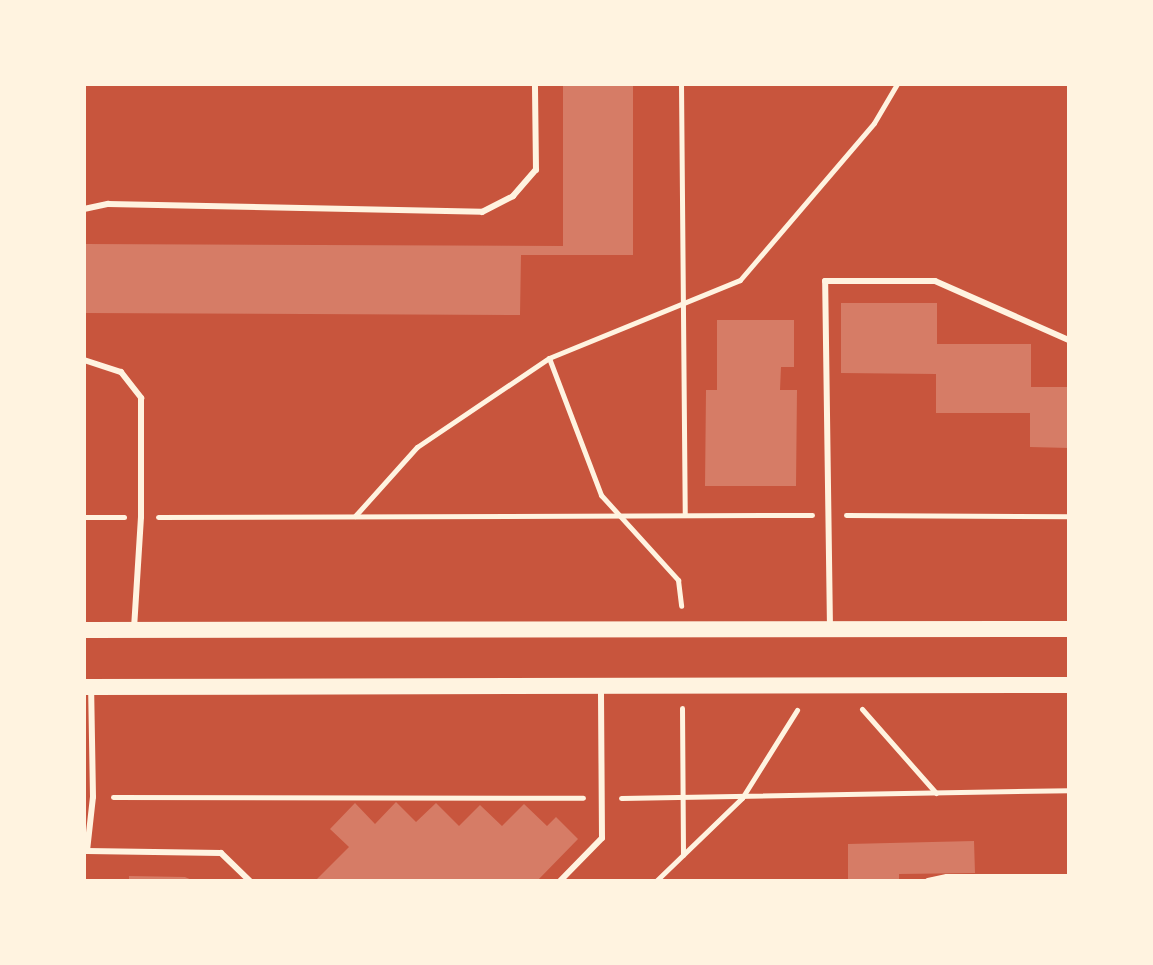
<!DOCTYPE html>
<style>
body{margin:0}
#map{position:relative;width:1153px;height:965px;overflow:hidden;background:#c8553d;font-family:"IBM Plex Serif",serif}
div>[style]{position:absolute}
.building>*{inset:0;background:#d67c66}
.path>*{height:5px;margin:-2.5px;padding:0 2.5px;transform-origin:2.5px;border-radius:2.5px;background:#fff3e0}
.service>*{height:6px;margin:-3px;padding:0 3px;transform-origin:3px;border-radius:3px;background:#fff3e0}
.secondary>*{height:16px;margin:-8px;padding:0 8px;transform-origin:8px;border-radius:8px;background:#fff3e0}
span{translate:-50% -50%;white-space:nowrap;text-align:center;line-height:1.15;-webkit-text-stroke:8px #fff3e0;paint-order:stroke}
.frame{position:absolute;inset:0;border:86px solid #fff3e0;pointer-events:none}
</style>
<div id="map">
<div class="building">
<i style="clip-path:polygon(563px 84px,633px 84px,633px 255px,521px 255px,520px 315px,84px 313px,84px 244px,563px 246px)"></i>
<i style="clip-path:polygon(841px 303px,937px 303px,937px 344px,1031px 344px,1031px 387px,1069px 387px,1069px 448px,1030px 447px,1030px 413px,936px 413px,936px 374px,841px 373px)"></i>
<i style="clip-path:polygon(717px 320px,794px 320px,794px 367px,781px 367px,780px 390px,797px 390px,796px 486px,705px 486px,706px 390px,717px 390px)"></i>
<i style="clip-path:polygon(396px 802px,416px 822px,436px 803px,459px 826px,480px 805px,502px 826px,524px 804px,547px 826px,556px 817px,578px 839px,537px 881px,315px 881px,349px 847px,330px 829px,355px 803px,375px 824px)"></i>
<i style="clip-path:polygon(974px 841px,975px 873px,899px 874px,899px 881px,848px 881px,848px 844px)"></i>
<i style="clip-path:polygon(129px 876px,185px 877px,194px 881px,129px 881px)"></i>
</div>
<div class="path">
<i style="left:681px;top:84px;width:431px;rotate:89.5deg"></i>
<i style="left:549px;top:358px;width:147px;rotate:69.2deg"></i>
<i style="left:601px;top:495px;width:115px;rotate:47.8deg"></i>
<i style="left:678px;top:580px;width:26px;rotate:83deg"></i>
<i style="left:846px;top:515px;width:223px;rotate:0.3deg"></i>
<i style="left:355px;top:516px;width:93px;rotate:-48.1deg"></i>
<i style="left:417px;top:447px;width:159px;rotate:-34deg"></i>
<i style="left:549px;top:358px;width:206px;rotate:-22.2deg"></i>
<i style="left:740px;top:280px;width:206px;rotate:-49.5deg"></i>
<i style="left:874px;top:123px;width:45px;rotate:-59.5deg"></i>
<i style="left:84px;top:517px;width:40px"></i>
<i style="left:158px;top:517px;width:654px;rotate:-0.18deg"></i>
<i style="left:682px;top:708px;width:147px;rotate:89.6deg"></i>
<i style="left:862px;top:709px;width:112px;rotate:48.6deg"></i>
<i style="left:113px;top:797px;width:470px;rotate:0.1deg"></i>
<i style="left:621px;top:798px;width:448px;rotate:-1deg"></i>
<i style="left:656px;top:881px;width:120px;rotate:-44deg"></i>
<i style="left:742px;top:798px;width:104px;rotate:-58deg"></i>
</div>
<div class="service">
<i style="left:84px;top:209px;width:25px;rotate:-12deg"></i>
<i style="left:108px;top:204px;width:374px;rotate:1.2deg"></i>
<i style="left:482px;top:212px;width:35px;rotate:-27deg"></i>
<i style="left:513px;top:196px;width:35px;rotate:-49deg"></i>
<i style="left:536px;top:170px;width:86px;rotate:-90.7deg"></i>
<i style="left:84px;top:360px;width:39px;rotate:18deg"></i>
<i style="left:121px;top:372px;width:33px;rotate:52deg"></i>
<i style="left:141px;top:398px;width:119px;rotate:90deg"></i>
<i style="left:141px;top:517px;width:112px;rotate:93.6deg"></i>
<i style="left:830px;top:629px;width:348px;rotate:-90.8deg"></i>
<i style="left:825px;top:281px;width:110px"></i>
<i style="left:935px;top:281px;width:146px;rotate:23.8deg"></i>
<i style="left:87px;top:851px;width:134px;rotate:0.9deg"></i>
<i style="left:221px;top:853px;width:40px;rotate:44deg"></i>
<i style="left:87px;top:851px;width:54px;rotate:-83.7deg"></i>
<i style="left:93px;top:797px;width:110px;rotate:-91deg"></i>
<i style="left:560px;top:881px;width:60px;rotate:-45.7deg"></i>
<i style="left:602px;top:838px;width:152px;rotate:-90.4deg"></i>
<i style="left:928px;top:881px;width:19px;rotate:-12deg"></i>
<i style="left:947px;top:877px;width:122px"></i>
</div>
<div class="secondary">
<i style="left:84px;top:630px;width:985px;rotate:-0.06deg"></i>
<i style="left:84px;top:687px;width:985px;rotate:-0.12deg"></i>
</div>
<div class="frame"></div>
</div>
